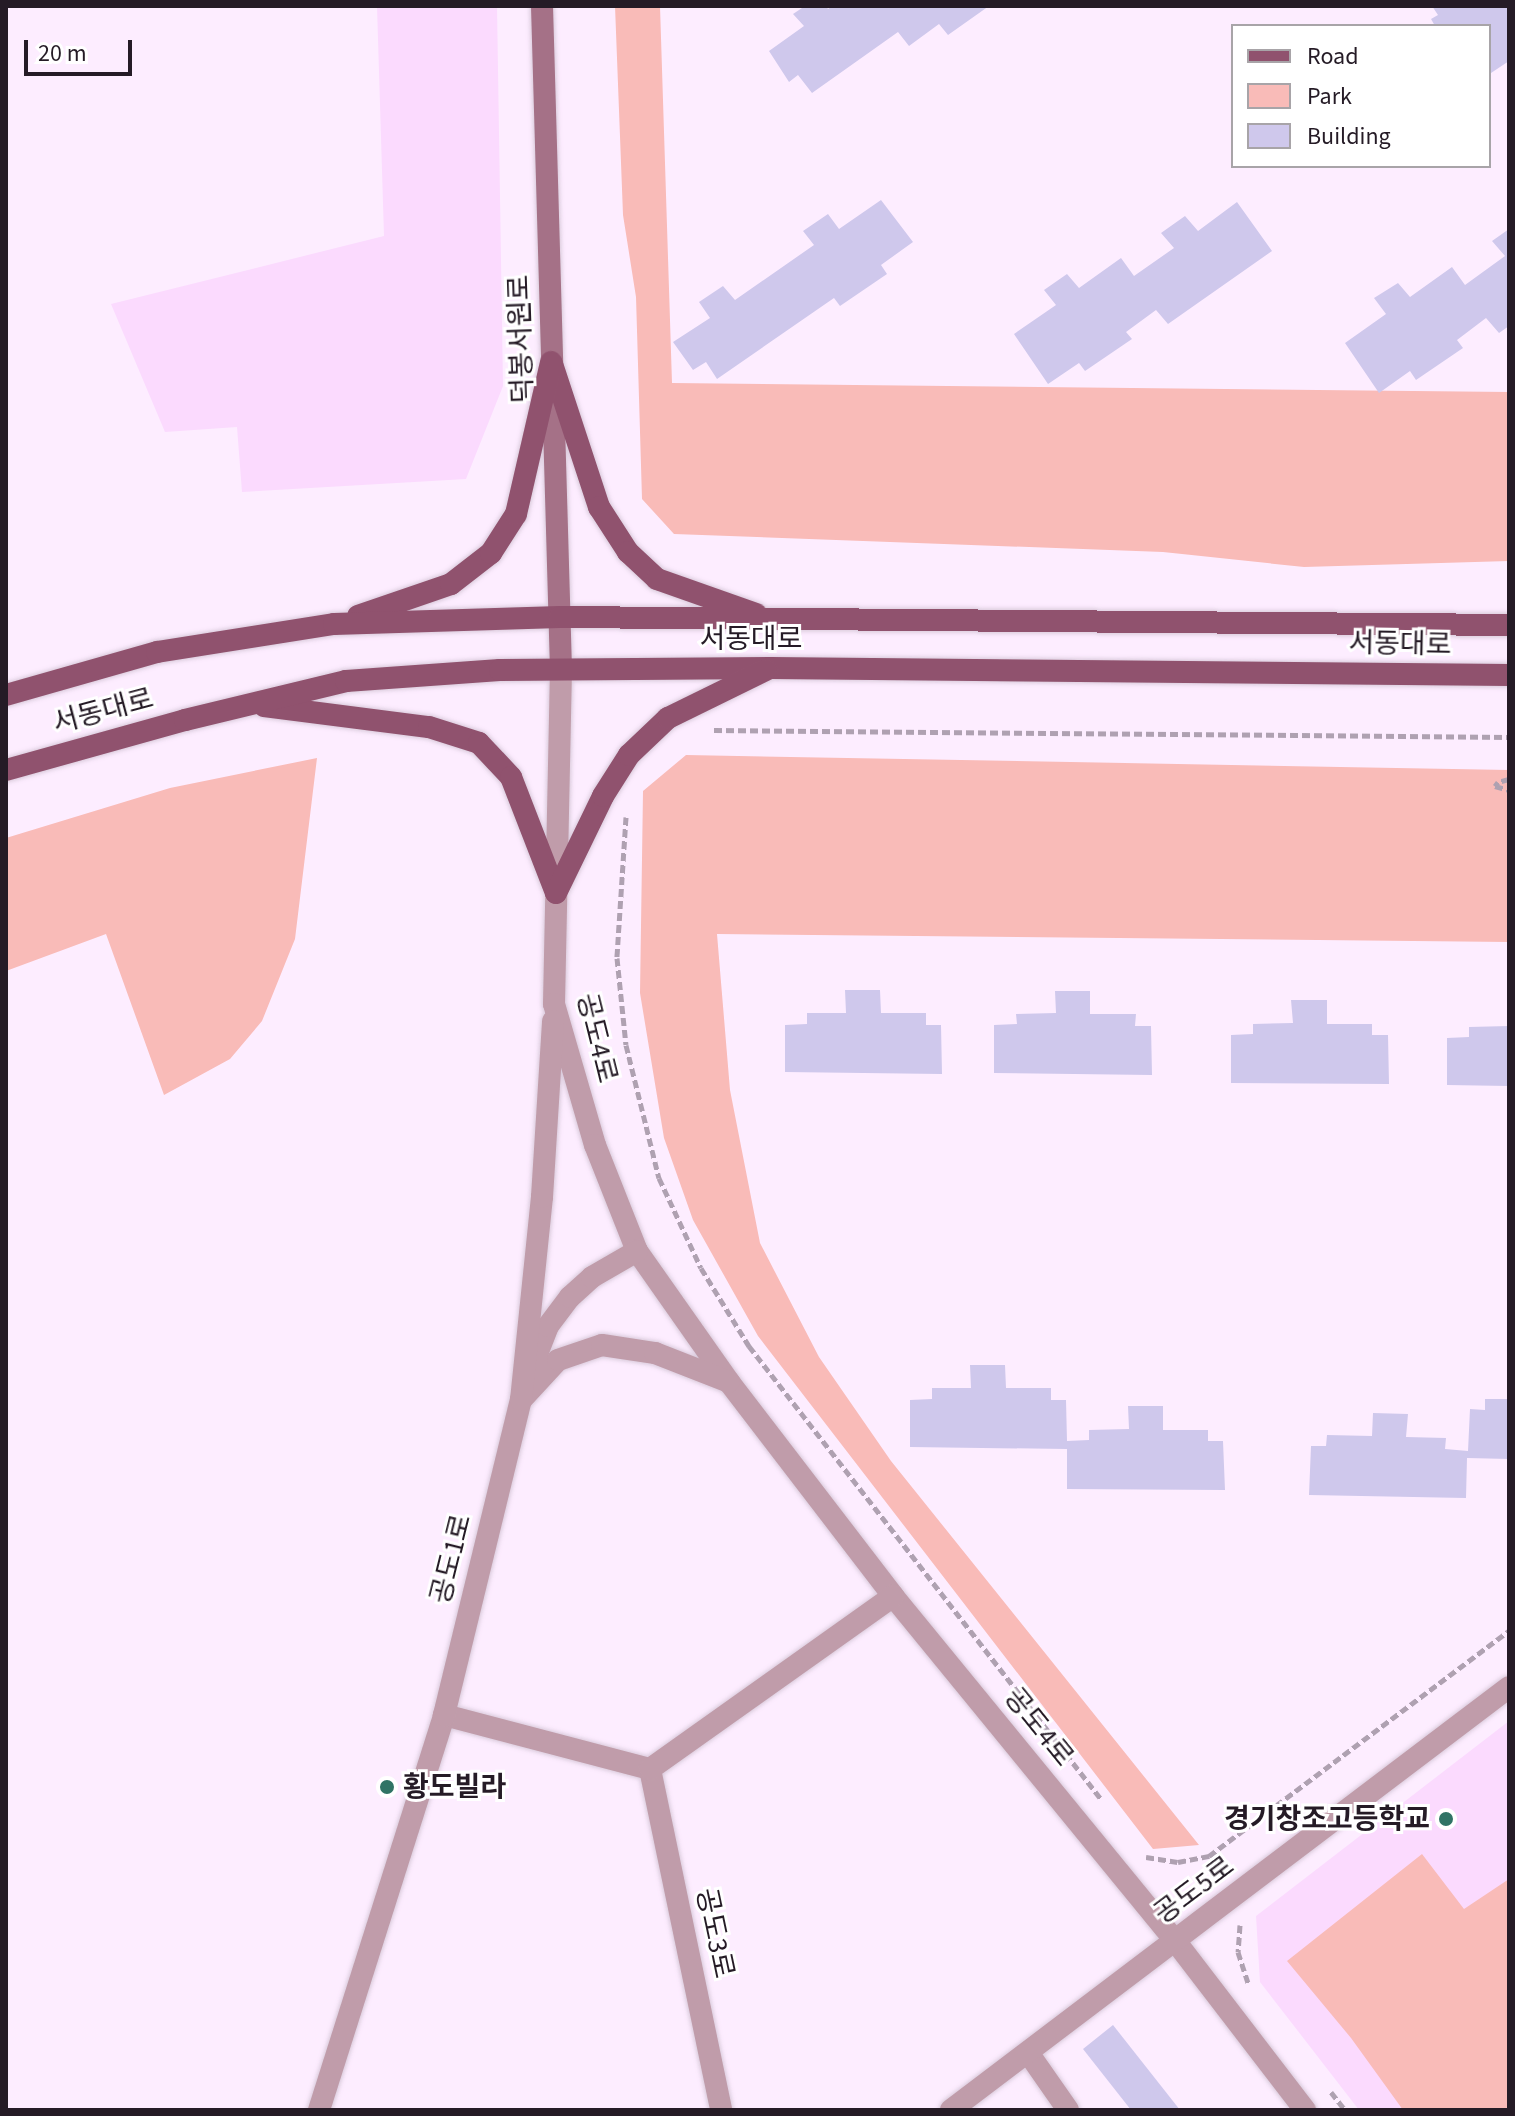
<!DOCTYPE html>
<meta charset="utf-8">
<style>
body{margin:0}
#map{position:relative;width:1515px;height:2116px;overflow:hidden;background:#fdedff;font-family:"Source Sans 3","Noto Sans KR",sans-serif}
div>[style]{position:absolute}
.built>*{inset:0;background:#fbdafe}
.green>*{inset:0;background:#f9bbb8}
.building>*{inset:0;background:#cfc8ec}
.path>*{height:5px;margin-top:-2.5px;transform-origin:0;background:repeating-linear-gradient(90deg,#afa1b1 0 8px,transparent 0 12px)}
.roads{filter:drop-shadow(0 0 2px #dacbdc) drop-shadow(0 0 2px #dacbdc)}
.minor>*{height:22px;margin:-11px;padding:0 11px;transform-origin:11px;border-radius:11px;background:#c09caa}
.secondary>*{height:22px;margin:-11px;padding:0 11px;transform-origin:11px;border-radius:11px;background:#a57187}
.primary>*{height:22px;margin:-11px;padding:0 11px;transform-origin:11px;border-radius:11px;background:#90526e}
.dots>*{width:22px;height:22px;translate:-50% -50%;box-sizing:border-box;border:4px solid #fff;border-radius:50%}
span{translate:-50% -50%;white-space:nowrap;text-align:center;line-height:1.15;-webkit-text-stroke:6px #fff;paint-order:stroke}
.street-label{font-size:28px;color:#251b26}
.poi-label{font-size:28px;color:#251b26;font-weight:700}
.left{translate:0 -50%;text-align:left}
.right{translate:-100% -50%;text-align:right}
.frame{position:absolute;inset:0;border:8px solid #251b26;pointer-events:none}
.legend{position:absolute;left:1231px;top:24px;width:260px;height:144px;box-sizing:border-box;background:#fff;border:2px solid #a8a4a8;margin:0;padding:10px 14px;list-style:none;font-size:24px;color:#251b26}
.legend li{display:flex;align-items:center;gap:16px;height:40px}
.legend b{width:40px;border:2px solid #a8a4a8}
.scale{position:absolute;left:24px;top:40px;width:108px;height:36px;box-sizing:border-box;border:4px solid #251b26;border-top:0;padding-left:10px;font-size:24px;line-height:28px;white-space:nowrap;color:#251b26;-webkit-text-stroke:6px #fff;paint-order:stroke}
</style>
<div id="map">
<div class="built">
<i style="clip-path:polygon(377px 6px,497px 6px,503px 386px,466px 479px,242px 492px,237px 427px,165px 432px,111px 304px,384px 236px)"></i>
<i style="clip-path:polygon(1509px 1721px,1509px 2110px,1359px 2110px,1260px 1982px,1256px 1916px)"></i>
</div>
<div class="green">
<i style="clip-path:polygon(615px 6px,660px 6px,672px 383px,1509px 392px,1509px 561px,1304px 567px,1163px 552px,674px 534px,642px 499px,636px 297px,623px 215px)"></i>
<i style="clip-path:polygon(686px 755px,1509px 770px,1509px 942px,717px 934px,730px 1090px,760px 1243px,819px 1357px,891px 1461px,1199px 1845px,1153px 1849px,758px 1336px,693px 1220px,664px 1138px,640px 993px,643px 791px)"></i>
<i style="clip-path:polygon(317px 758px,295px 939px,262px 1021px,230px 1059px,164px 1095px,106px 934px,6px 971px,6px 838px,170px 788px)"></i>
<i style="clip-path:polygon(1422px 1854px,1464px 1909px,1509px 1879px,1509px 2110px,1403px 2110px,1351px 2038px,1287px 1961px)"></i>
</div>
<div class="building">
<i style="clip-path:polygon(805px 6px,826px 6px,828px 9px,832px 6px,989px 6px,948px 35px,939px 24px,909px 46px,898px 32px,812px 93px,798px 75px,789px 82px,769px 51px,804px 26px,793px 14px)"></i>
<i style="clip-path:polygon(1432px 6px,1509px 6px,1509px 61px,1491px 73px,1489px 26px,1435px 26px,1431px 19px,1438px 15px)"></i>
<i style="clip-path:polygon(881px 200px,913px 242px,881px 265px,887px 274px,840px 306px,834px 298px,717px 379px,706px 362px,693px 370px,673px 342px,710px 318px,699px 302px,723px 286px,735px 300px,814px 245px,803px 231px,828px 214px,839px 229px)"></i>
<i style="clip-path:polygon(1237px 202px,1272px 251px,1168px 324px,1156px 310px,1126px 332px,1132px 339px,1085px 371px,1079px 363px,1048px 384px,1014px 334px,1056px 305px,1044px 290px,1067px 274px,1079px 288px,1121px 258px,1134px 276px,1174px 248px,1161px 233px,1185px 216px,1198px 231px)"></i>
<i style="clip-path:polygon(1509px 229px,1509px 326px,1499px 333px,1486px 318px,1457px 340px,1463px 348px,1416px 380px,1410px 371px,1379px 393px,1345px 343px,1386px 314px,1374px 298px,1398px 283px,1410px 297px,1452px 267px,1465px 285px,1505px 256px,1492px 241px)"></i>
<i style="clip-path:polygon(845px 990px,880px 990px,881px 1013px,926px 1013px,926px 1025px,941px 1025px,942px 1074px,785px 1072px,785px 1025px,807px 1024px,807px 1013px,846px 1013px)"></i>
<i style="clip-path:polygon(1055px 991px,1090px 991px,1090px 1014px,1136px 1014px,1135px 1026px,1151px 1026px,1152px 1075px,994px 1073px,994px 1025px,1017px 1024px,1016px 1014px,1056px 1013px)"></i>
<i style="clip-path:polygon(1291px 1000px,1327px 1000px,1327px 1024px,1372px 1024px,1372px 1035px,1388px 1035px,1389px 1084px,1231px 1083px,1231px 1035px,1253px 1034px,1253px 1024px,1293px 1023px)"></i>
<i style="clip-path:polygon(1509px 1026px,1509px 1086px,1447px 1085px,1447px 1038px,1469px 1037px,1469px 1027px)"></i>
<i style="clip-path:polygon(970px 1365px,1005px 1365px,1006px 1388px,1051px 1388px,1051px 1400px,1066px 1400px,1067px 1441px,1089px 1440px,1089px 1430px,1129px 1429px,1128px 1406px,1163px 1406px,1163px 1430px,1208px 1430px,1208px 1441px,1223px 1441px,1225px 1490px,1067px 1489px,1067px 1449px,910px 1447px,910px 1400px,932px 1399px,932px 1388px,971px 1388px)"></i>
<i style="clip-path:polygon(1485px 1399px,1509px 1399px,1509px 1459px,1467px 1458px,1466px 1498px,1309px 1495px,1311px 1446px,1326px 1446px,1327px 1435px,1372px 1436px,1373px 1413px,1408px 1414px,1406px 1437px,1446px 1438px,1445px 1449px,1468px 1451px,1470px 1409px,1485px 1410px)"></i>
<i style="clip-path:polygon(1113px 2025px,1180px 2110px,1131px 2110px,1083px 2049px)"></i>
</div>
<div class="path">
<i style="left:714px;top:730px;width:795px;rotate:0.5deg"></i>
<i style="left:1509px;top:779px;width:11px;rotate:165deg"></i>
<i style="left:1498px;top:782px;width:5px;rotate:127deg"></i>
<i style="left:1495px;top:786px;width:15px;rotate:16deg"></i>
<i style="left:626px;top:817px;width:141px;rotate:93.7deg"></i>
<i style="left:617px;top:958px;width:87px;rotate:84.1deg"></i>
<i style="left:626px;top:1045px;width:137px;rotate:76.1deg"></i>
<i style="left:659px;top:1178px;width:99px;rotate:65deg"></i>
<i style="left:701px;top:1268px;width:92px;rotate:58.4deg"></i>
<i style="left:749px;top:1346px;width:574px;rotate:52.15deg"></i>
<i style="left:1146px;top:1857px;width:32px;rotate:9deg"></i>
<i style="left:1178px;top:1862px;width:32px;rotate:-11deg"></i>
<i style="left:1209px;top:1856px;width:375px;rotate:-36.9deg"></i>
<i style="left:1240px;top:1925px;width:27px;rotate:94deg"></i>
<i style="left:1238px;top:1952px;width:35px;rotate:72deg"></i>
<i style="left:1331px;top:2092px;width:23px;rotate:52deg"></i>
</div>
<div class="roads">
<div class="minor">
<i style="left:561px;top:669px;width:335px;rotate:91.2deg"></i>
<i style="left:554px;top:1004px;width:147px;rotate:73.8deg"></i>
<i style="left:595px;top:1145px;width:114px;rotate:68.4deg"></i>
<i style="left:637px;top:1251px;width:160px;rotate:54.9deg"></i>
<i style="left:729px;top:1382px;width:270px;rotate:52.5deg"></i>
<i style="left:893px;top:1596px;width:447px;rotate:50.7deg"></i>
<i style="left:1176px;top:1942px;width:212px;rotate:52.5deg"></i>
<i style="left:532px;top:1367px;width:44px;rotate:-68.7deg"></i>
<i style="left:548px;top:1326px;width:36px;rotate:-53deg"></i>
<i style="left:570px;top:1297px;width:30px;rotate:-42deg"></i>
<i style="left:592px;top:1277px;width:52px;rotate:-30deg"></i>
<i style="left:521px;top:1400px;width:54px;rotate:-47.2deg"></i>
<i style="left:558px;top:1360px;width:46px;rotate:-18.8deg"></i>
<i style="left:602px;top:1345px;width:54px;rotate:8.6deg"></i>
<i style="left:655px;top:1353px;width:79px;rotate:21.4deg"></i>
<i style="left:444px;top:1715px;width:213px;rotate:14.7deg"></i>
<i style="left:650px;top:1769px;width:348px;rotate:78.2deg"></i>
<i style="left:650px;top:1769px;width:298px;rotate:-35.4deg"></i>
<i style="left:1029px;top:2054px;width:68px;rotate:55.1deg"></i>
<i style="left:319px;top:2110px;width:414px;rotate:-72.4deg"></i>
<i style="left:444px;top:1715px;width:324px;rotate:-76.3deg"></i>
<i style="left:521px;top:1400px;width:204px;rotate:-84.1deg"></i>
<i style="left:542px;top:1197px;width:176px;rotate:-86.4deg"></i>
<i style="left:951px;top:2110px;width:700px;rotate:-37.16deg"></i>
</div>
<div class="secondary">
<i style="left:542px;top:6px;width:663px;rotate:88.36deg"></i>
</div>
<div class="primary">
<i style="left:552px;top:364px;width:151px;rotate:71.8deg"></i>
<i style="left:599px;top:507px;width:54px;rotate:57.2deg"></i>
<i style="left:628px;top:552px;width:40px;rotate:43deg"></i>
<i style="left:657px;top:579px;width:105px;rotate:19.5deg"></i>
<i style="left:358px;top:616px;width:98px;rotate:-19deg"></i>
<i style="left:451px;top:584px;width:51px;rotate:-37.8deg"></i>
<i style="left:491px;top:553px;width:46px;rotate:-57.3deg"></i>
<i style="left:516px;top:514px;width:156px;rotate:-77deg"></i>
<i style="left:6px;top:695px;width:157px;rotate:-15.9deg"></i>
<i style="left:157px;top:652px;width:179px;rotate:-9deg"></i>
<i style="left:334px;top:624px;width:226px;rotate:-1.8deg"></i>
<i style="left:560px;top:617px;width:949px;rotate:0.48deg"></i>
<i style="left:264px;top:706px;width:166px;rotate:7.3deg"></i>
<i style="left:429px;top:727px;width:52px;rotate:17.7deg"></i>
<i style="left:479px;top:743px;width:47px;rotate:46.7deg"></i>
<i style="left:511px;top:777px;width:124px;rotate:68.8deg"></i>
<i style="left:6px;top:770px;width:186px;rotate:-15.6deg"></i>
<i style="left:185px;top:720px;width:166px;rotate:-13.6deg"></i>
<i style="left:346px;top:681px;width:154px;rotate:-4.1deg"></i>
<i style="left:500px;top:670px;width:270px;rotate:-0.4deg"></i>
<i style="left:770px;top:668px;width:739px;rotate:0.54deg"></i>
<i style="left:556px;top:893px;width:108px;rotate:-64.1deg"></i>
<i style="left:603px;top:796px;width:49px;rotate:-57.6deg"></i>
<i style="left:629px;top:755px;width:54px;rotate:-43.5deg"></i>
<i style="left:668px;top:718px;width:109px;rotate:-26.1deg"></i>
</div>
</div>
<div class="dots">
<i style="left:387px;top:1787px;background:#307365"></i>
<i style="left:1446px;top:1819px;background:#307365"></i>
</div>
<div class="street-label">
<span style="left:521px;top:339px;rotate:-92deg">덕봉서원로</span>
<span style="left:751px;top:639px">서동대로</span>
<span style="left:1400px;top:644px;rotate:1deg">서동대로</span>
<span style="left:103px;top:711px;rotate:-15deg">서동대로</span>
<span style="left:597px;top:1038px;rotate:76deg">공도4로</span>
<span style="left:451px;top:1559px;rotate:-76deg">공도1로</span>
<span style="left:1039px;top:1727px;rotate:51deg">공도4로</span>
<span style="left:1194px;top:1890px;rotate:-37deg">공도5로</span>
<span style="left:715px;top:1933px;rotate:78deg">공도3로</span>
</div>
<div class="poi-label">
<span class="left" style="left:403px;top:1787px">황도빌라</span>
<span class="right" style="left:1430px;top:1819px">경기창조고등학교</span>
</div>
<div class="frame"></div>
<ul class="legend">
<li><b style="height:10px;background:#90526e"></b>Road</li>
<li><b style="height:22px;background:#f9bbb8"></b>Park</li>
<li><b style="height:22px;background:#cfc8ec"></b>Building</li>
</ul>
<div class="scale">20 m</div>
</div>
